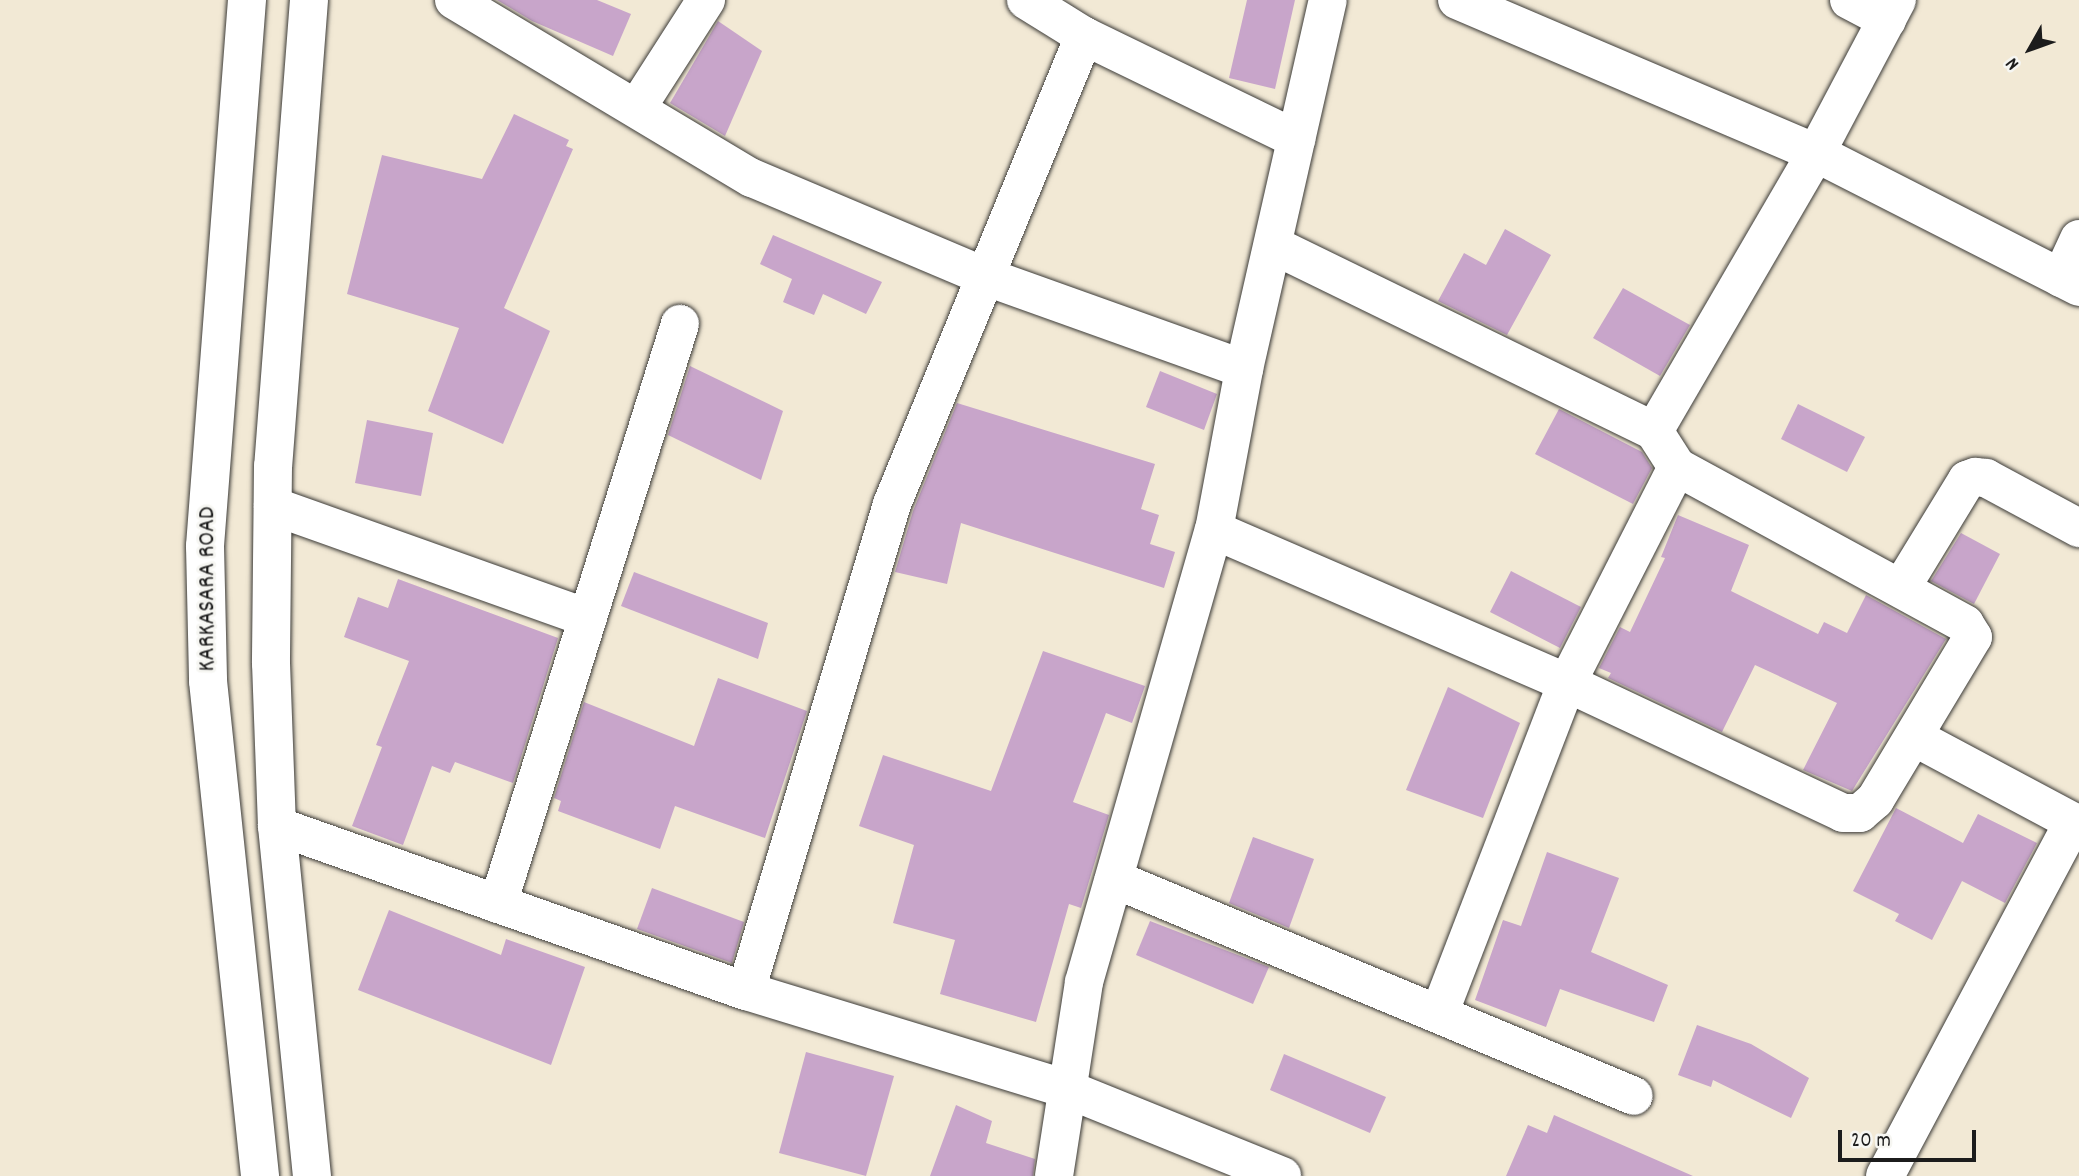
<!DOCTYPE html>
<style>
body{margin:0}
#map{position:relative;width:2079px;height:1176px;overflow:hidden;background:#f2e9d5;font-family:Dekko,sans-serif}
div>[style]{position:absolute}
.building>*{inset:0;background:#c8a5ca}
.roads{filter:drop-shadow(0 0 2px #3c3b38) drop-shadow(0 0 2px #3c3b38)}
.minor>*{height:38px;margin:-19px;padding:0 19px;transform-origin:19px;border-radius:19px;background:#fff}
.major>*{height:38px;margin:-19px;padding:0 19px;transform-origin:19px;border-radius:19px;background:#fff}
span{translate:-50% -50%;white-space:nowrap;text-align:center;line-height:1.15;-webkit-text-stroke:6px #f6f6f2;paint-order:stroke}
.street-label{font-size:24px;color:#1c1c1c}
.north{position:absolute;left:1995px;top:14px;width:70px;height:70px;-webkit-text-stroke:5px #f6f6f2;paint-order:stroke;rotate:230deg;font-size:19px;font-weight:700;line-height:28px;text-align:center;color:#1c1c1c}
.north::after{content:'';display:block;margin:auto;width:24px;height:32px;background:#1c1c1c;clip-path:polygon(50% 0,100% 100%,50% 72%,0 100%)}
.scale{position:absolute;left:1838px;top:1130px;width:138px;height:32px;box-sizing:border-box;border:4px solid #1c1c1c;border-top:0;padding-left:9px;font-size:21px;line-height:24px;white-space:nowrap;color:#1c1c1c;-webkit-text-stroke:5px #f6f6f2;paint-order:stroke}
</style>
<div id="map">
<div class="building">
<i style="clip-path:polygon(497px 0,597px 0,631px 14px,613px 56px,532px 21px)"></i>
<i style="clip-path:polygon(1247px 0,1295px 0,1275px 89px,1229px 78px)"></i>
<i style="clip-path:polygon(718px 21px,762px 51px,725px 136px,670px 103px)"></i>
<i style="clip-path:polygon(514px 114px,569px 140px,566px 146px,573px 149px,504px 308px,550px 331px,503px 444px,428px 411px,459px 328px,347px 294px,382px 155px,482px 179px)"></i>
<i style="clip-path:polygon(1505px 229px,1551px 255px,1507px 335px,1438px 301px,1464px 253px,1486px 265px)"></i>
<i style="clip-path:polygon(773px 235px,882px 282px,866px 314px,823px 294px,814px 315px,783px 302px,792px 279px,760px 264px)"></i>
<i style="clip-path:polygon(1623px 288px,1690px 325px,1660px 376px,1593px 338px)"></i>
<i style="clip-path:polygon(690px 366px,783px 411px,761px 480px,668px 435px)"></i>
<i style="clip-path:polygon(1160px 371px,1217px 394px,1204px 430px,1146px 407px)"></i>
<i style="clip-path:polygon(957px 403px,1155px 464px,1141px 509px,1159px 515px,1150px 544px,1175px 552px,1164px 588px,961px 523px,947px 584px,895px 572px,913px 511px)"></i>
<i style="clip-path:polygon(1798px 404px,1865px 437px,1847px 472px,1781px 439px)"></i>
<i style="clip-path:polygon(1559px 409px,1642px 452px,1652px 468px,1633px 504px,1535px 454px)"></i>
<i style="clip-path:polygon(367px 420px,433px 433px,421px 496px,355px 483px)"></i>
<i style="clip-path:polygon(1678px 515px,1749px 545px,1731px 591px,1818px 634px,1824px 622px,1847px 633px,1866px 595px,1946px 639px,1852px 791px,1803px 770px,1837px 703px,1755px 665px,1722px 732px,1608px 678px,1611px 673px,1599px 668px,1620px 627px,1630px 632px,1665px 558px,1661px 557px)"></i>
<i style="clip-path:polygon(1961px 533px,2000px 554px,1974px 604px,1931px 581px)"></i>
<i style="clip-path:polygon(1511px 571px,1581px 607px,1560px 648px,1490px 612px)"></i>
<i style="clip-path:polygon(634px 572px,768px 623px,758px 659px,621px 606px)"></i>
<i style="clip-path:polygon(398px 579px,558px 638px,513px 783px,455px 762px,450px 773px,432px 766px,403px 845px,352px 826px,382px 747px,376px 745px,409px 661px,344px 637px,358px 597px,388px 608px)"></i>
<i style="clip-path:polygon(1043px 651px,1145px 686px,1132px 723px,1106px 713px,1073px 802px,1109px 815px,1081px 908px,1069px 904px,1036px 1022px,940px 994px,955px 940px,893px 923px,914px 845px,859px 826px,883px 755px,991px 791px)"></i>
<i style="clip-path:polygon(718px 678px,807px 711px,765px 838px,675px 806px,660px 849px,558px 811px,561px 801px,554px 798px,584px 702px,694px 746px)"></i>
<i style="clip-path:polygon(1448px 687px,1520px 723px,1483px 818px,1406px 790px)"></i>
<i style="clip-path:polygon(1896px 808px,1963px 843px,1978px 814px,2037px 843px,2005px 903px,1962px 881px,1932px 940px,1895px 921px,1899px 914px,1853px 891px)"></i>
<i style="clip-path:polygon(1253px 837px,1314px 859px,1289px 928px,1229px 903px)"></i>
<i style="clip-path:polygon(1547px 852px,1619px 878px,1591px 952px,1668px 985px,1654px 1022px,1560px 989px,1546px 1027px,1475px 1000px,1503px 920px,1521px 926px)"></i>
<i style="clip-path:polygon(652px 888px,744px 922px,732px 963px,637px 929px)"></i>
<i style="clip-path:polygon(389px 910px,501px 955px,506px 939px,585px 967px,551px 1065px,358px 990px)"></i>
<i style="clip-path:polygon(1150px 921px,1269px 967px,1253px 1004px,1136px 955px)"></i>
<i style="clip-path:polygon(1697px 1025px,1751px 1044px,1809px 1078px,1791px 1118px,1713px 1080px,1711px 1087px,1678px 1075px)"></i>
<i style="clip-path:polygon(806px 1052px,894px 1076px,866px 1176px,779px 1153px)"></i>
<i style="clip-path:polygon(1284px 1054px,1386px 1097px,1370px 1133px,1270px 1090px)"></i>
<i style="clip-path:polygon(956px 1105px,992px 1121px,986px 1143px,1035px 1159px,1033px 1176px,930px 1176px)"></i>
<i style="clip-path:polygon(1554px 1115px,1693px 1176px,1506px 1176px,1528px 1125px,1547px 1133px)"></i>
</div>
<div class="roads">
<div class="minor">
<i style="left:454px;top:0;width:347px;rotate:30.9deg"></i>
<i style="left:752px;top:178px;width:252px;rotate:22.9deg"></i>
<i style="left:984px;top:276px;width:276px;rotate:19.7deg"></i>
<i style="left:1026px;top:0;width:68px;rotate:31.8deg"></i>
<i style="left:1084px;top:36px;width:236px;rotate:25.9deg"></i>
<i style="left:1457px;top:0;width:390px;rotate:23.1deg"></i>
<i style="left:1816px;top:153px;width:295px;rotate:27deg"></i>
<i style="left:1849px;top:0;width:43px;rotate:27.8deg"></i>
<i style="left:638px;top:106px;width:126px;rotate:-57.3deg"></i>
<i style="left:2061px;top:278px;width:43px;rotate:-65.2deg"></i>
<i style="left:1654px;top:431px;width:322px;rotate:-59.8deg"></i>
<i style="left:1816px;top:153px;width:173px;rotate:-62.1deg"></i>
<i style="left:273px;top:506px;width:334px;rotate:19.6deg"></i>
<i style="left:1214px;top:530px;width:385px;rotate:23.4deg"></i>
<i style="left:1567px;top:683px;width:305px;rotate:25.2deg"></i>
<i style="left:1843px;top:813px;width:17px"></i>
<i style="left:1860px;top:813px;width:20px;rotate:-41deg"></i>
<i style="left:1875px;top:800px;width:190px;rotate:-59deg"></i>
<i style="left:1973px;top:637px;width:15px;rotate:-122deg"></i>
<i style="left:1965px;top:624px;width:328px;rotate:-151.4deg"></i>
<i style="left:1677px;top:467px;width:43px;rotate:-122.6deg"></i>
<i style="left:1654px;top:431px;width:422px;rotate:-154deg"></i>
<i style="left:1901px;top:588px;width:127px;rotate:-58.6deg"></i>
<i style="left:1967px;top:480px;width:9px;rotate:-21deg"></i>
<i style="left:1975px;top:477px;width:11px;rotate:5deg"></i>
<i style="left:1986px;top:478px;width:106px;rotate:28.3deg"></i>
<i style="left:1914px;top:737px;width:187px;rotate:28.1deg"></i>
<i style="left:277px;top:826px;width:497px;rotate:19.4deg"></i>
<i style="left:746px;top:991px;width:336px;rotate:17deg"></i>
<i style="left:1067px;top:1089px;width:232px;rotate:22deg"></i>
<i style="left:1114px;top:879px;width:563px;rotate:22.65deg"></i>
<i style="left:498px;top:904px;width:608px;rotate:-72.58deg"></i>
<i style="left:746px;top:991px;width:508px;rotate:-73.31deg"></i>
<i style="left:892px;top:504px;width:506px;rotate:-67.69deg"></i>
<i style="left:1439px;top:1014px;width:355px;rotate:-68.9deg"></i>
<i style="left:1567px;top:683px;width:242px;rotate:-63deg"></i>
<i style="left:1054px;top:1176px;width:196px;rotate:-81.2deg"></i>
<i style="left:1084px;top:982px;width:470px;rotate:-74deg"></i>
<i style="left:1214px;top:530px;width:164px;rotate:-79.4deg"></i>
<i style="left:1244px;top:369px;width:378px;rotate:-77.2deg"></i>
<i style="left:1885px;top:1176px;width:401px;rotate:-62deg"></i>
</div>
<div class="major">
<i style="left:247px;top:0;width:548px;rotate:94.4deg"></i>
<i style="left:205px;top:546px;width:135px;rotate:88.7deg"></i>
<i style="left:208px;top:681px;width:498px;rotate:84deg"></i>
<i style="left:309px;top:0;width:467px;rotate:94.4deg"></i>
<i style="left:273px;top:466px;width:197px;rotate:90.6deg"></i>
<i style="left:271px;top:663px;width:163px;rotate:87.9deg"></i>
<i style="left:277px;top:826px;width:352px;rotate:84.3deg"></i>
</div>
</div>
<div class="street-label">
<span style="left:209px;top:589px;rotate:-90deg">KARKASARA ROAD</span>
</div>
<div class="north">N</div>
<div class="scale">20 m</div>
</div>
